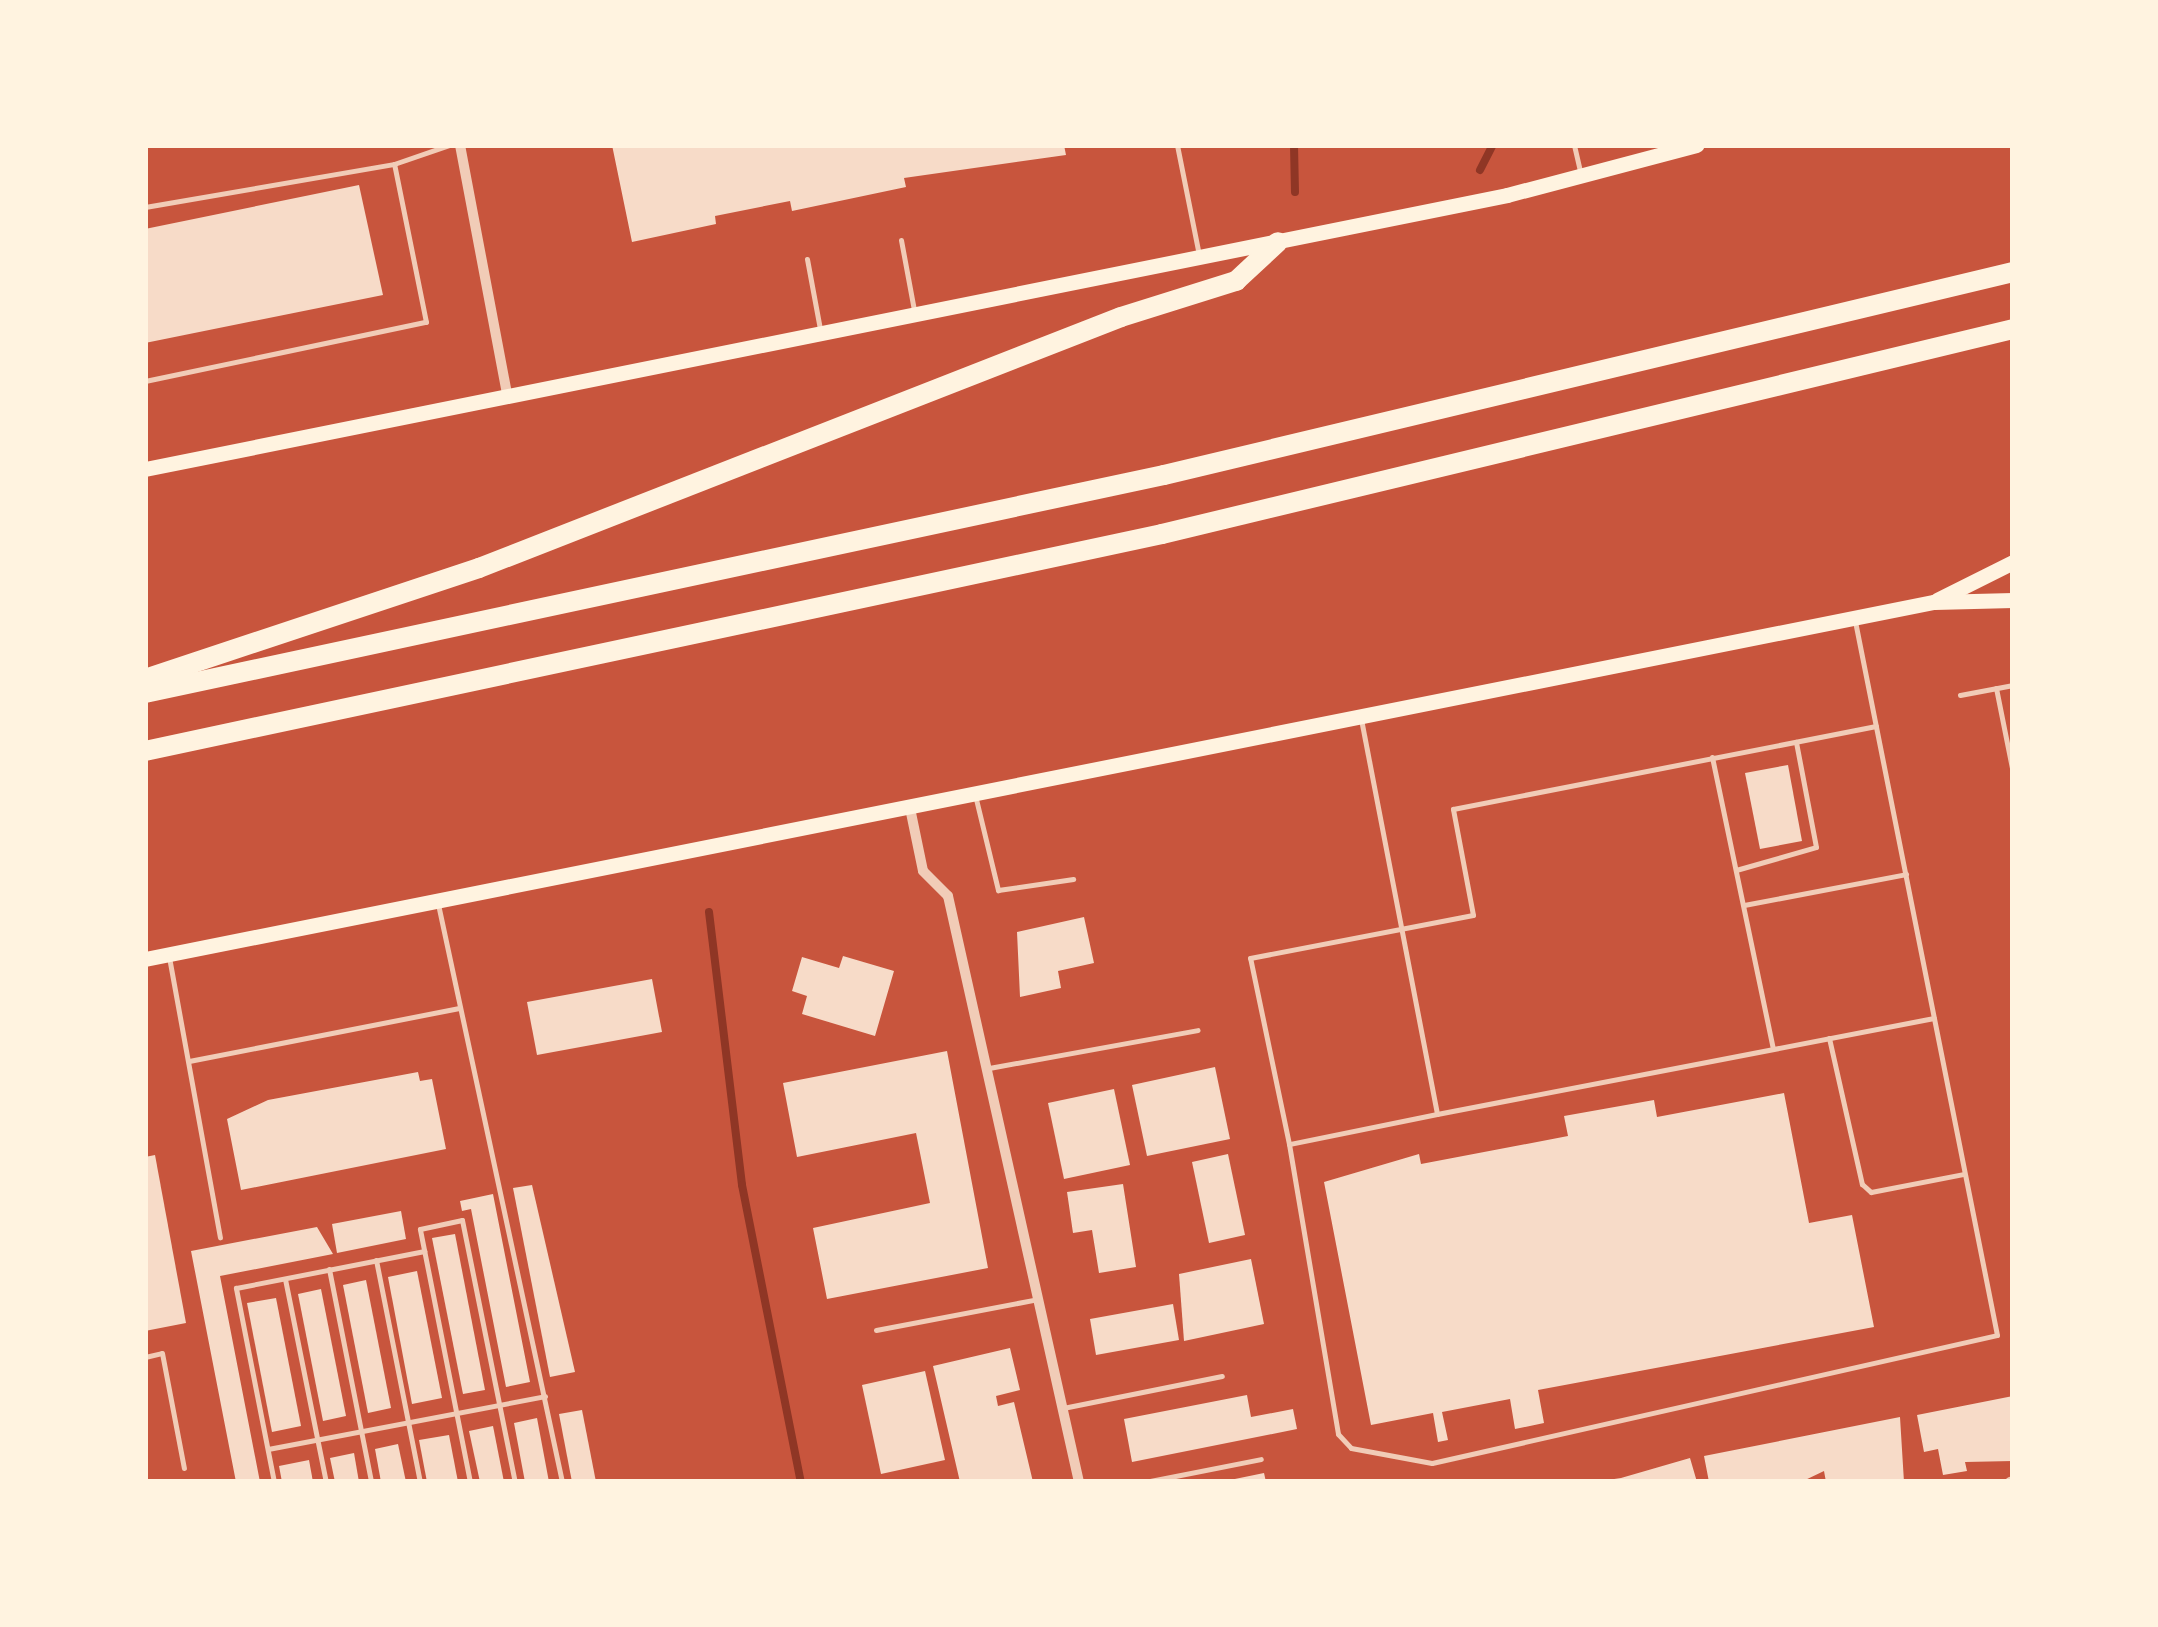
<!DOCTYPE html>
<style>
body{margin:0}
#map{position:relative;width:2158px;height:1627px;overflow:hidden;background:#c8553d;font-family:"Varela Round",sans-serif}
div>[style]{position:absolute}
.stream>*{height:8px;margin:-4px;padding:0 4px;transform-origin:4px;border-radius:4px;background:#8f3625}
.building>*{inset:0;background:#f7dbc8}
.service>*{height:5px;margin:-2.5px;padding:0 2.5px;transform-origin:2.5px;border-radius:2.5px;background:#f1ccb7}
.minor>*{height:10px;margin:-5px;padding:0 5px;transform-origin:5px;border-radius:5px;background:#f1ccb7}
.secondary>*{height:15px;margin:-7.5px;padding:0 7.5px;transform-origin:7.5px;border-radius:7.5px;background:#fff3e0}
.motorway>*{height:20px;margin:-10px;padding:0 10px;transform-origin:10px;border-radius:10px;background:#fff3e0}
span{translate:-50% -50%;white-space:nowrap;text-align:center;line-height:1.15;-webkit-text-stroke:9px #fff3e0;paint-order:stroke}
.frame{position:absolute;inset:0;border:148px solid #fff3e0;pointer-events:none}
</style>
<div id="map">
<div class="stream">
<i style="left:1294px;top:145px;width:47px;rotate:88.8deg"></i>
<i style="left:1480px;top:170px;width:28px;rotate:-63deg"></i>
<i style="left:709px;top:912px;width:275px;rotate:83.1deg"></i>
<i style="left:742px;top:1185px;width:303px;rotate:78.8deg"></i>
</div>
<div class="building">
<i style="clip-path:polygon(612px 145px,1064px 145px,1066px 155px,904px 178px,906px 187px,792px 211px,790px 201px,715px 216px,716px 224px,632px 242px)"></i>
<i style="clip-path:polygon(359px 185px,383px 295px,145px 343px,145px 229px)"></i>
<i style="clip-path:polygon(1788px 765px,1802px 841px,1760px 849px,1745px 773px)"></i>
<i style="clip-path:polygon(1084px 917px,1094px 963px,1058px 971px,1061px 988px,1020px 997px,1017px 932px)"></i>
<i style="clip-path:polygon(843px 956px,894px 971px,875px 1036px,802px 1014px,807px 996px,792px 991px,802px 957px,839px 968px)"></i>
<i style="clip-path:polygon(652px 979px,662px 1032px,537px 1055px,527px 1002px)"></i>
<i style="clip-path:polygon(947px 1051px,988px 1268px,827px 1299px,813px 1228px,930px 1203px,916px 1133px,797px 1157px,783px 1083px)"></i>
<i style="clip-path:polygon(1215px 1067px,1230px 1139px,1147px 1156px,1132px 1085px)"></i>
<i style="clip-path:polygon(418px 1072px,420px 1081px,432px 1079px,446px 1149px,241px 1190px,227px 1119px,268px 1100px)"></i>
<i style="clip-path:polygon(1114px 1089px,1130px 1165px,1064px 1179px,1048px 1103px)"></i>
<i style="clip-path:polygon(1784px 1093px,1809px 1223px,1852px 1215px,1874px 1327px,1538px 1390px,1544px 1423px,1515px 1429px,1510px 1399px,1442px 1412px,1448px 1440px,1438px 1442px,1433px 1413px,1371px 1425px,1324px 1182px,1419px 1154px,1421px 1164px,1568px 1136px,1564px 1116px,1654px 1100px,1657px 1117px)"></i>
<i style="clip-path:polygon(1228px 1154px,1245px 1235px,1209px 1243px,1192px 1162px)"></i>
<i style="clip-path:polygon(155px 1155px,186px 1323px,145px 1331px,145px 1157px)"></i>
<i style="clip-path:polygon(1123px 1184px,1136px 1267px,1099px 1273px,1092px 1230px,1073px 1233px,1067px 1192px)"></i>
<i style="clip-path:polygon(532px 1185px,575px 1372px,550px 1377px,513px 1188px)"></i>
<i style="clip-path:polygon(493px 1194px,530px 1382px,506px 1387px,471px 1209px,462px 1211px,460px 1201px)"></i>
<i style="clip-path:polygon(401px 1211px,406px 1239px,337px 1253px,332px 1224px)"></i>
<i style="clip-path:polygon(317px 1227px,333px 1254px,220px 1276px,260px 1482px,236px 1482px,191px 1251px)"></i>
<i style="clip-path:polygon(455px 1234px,485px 1390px,463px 1394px,432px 1238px)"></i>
<i style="clip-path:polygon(1251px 1259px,1264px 1324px,1184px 1341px,1179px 1274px)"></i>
<i style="clip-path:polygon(417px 1271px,442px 1398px,412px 1404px,388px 1277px)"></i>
<i style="clip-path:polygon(366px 1280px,391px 1408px,368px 1413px,343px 1285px)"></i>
<i style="clip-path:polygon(321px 1289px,346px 1416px,323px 1421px,298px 1294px)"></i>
<i style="clip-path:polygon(276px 1298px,301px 1426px,272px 1432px,247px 1303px)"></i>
<i style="clip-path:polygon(1173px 1304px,1179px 1340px,1096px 1355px,1090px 1319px)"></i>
<i style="clip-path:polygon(1010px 1348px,1020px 1390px,996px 1396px,998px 1406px,1014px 1402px,1033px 1482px,960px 1482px,933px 1366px)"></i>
<i style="clip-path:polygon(925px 1371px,945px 1460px,881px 1474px,862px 1385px)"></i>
<i style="clip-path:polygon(1247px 1395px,1251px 1417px,1293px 1409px,1297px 1429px,1132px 1462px,1124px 1419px)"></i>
<i style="clip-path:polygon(2013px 1396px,2013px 1461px,1965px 1462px,1967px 1471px,1943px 1475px,1938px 1449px,1924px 1452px,1917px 1415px)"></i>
<i style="clip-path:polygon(582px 1410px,596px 1482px,572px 1482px,559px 1414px)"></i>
<i style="clip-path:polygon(1900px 1417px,1904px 1482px,1826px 1482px,1824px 1471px,1801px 1482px,1709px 1482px,1704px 1456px)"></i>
<i style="clip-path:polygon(537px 1418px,549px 1482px,525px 1482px,514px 1423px)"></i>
<i style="clip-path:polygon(493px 1426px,504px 1482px,480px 1482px,469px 1431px)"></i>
<i style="clip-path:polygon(449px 1435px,458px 1482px,427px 1482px,419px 1440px)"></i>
<i style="clip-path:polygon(398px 1444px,406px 1482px,381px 1482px,375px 1449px)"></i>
<i style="clip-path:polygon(354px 1453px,359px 1482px,335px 1482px,330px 1458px)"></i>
<i style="clip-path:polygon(1690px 1458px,1697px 1482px,1594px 1482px,1621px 1478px)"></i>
<i style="clip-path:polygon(309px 1460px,313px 1482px,282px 1482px,279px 1466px)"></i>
<i style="clip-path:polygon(1264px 1473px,1266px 1482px,1230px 1482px,1230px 1480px)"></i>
</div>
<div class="service">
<i style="left:1177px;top:145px;width:112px;rotate:78.7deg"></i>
<i style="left:1574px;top:145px;width:27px;rotate:77deg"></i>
<i style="left:145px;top:207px;width:252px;rotate:-9.8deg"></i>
<i style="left:901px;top:240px;width:71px;rotate:79.5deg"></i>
<i style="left:807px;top:259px;width:71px;rotate:79.5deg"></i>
<i style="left:145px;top:381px;width:287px;rotate:-11.9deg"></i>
<i style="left:426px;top:322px;width:161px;rotate:-101.4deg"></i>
<i style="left:394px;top:164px;width:58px;rotate:-19.1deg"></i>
<i style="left:1996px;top:688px;width:87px;rotate:78.7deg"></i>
<i style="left:1960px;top:695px;width:54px;rotate:-10.7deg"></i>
<i style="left:1361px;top:719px;width:402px;rotate:79.1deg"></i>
<i style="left:1437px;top:1114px;width:151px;rotate:168.5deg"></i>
<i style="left:1289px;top:1144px;width:294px;rotate:80.4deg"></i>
<i style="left:1338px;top:1434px;width:19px;rotate:47deg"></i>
<i style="left:1351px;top:1448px;width:82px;rotate:10.5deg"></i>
<i style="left:1432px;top:1463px;width:579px;rotate:-12.76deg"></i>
<i style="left:1997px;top:1335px;width:728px;rotate:-101.25deg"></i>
<i style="left:1712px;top:757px;width:297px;rotate:78.2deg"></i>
<i style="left:976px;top:799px;width:94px;rotate:76.4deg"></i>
<i style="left:998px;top:890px;width:76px;rotate:-8.3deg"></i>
<i style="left:1736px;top:870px;width:83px;rotate:-16deg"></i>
<i style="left:1816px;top:847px;width:107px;rotate:-100.8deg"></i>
<i style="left:438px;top:904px;width:591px;rotate:77.89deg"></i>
<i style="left:1744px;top:905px;width:165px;rotate:-10.8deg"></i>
<i style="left:169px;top:957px;width:285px;rotate:79.7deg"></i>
<i style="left:1829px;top:1038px;width:150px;rotate:77.3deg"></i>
<i style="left:1862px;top:1184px;width:12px;rotate:42deg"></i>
<i style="left:1871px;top:1192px;width:95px;rotate:-11deg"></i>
<i style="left:189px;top:1061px;width:274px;rotate:-11.1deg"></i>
<i style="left:989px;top:1068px;width:212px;rotate:-10.3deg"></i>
<i style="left:1437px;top:1114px;width:506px;rotate:-10.93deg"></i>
<i style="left:1289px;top:1144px;width:190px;rotate:-101.8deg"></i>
<i style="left:1250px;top:958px;width:227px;rotate:-10.9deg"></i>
<i style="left:1473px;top:915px;width:108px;rotate:-100.7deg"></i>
<i style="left:1453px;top:809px;width:431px;rotate:-11.1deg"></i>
<i style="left:376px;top:1260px;width:226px;rotate:78.8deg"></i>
<i style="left:329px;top:1269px;width:217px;rotate:78.8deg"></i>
<i style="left:285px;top:1279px;width:207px;rotate:78.6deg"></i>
<i style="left:876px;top:1330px;width:166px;rotate:-10.8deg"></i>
<i style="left:145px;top:1357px;width:17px;rotate:-13deg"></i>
<i style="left:162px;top:1353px;width:117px;rotate:79.2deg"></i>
<i style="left:1063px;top:1408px;width:162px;rotate:-11.4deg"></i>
<i style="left:268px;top:1449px;width:282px;rotate:-10.8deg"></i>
<i style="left:274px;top:1482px;width:198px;rotate:-101.1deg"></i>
<i style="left:236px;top:1288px;width:192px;rotate:-11.1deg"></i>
<i style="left:470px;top:1482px;width:258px;rotate:-101.2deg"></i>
<i style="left:420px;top:1229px;width:43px;rotate:-12.1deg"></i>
<i style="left:462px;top:1220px;width:267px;rotate:78.6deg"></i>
<i style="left:1145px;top:1482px;width:118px;rotate:-11.2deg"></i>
</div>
<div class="minor">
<i style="left:460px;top:145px;width:258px;rotate:79.3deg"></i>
<i style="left:910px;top:808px;width:64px;rotate:78.3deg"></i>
<i style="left:923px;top:871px;width:35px;rotate:45deg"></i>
<i style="left:948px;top:896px;width:600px;rotate:77.4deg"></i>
<i style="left:2010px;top:1482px;width:3px;rotate:-18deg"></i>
</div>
<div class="secondary">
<i style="left:145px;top:469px;width:1389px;rotate:-11.37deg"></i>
<i style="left:1507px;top:195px;width:196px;rotate:-14.8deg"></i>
<i style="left:1937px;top:600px;width:85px;rotate:-26.6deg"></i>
<i style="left:145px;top:959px;width:1824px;rotate:-11.29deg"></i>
<i style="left:1934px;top:602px;width:79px;rotate:-1.5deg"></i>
</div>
<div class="motorway">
<i style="left:145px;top:679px;width:352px;rotate:-18.4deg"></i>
<i style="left:479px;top:568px;width:689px;rotate:-21.35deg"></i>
<i style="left:1121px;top:317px;width:121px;rotate:-17.4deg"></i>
<i style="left:1236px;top:281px;width:57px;rotate:-42.9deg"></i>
<i style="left:145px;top:693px;width:1042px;rotate:-12.08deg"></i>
<i style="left:1164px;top:475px;width:873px;rotate:-13.45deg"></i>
<i style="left:145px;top:751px;width:1040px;rotate:-12.04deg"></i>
<i style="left:1162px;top:534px;width:875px;rotate:-13.54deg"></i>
</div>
<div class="frame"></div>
</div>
